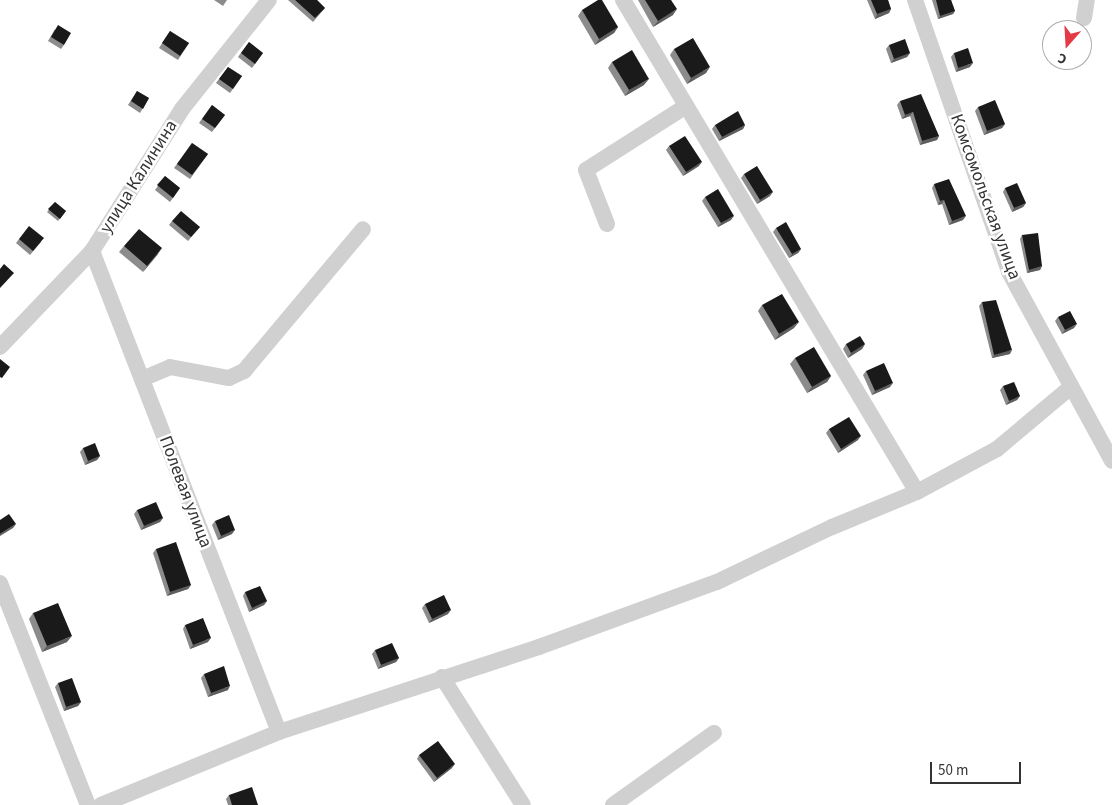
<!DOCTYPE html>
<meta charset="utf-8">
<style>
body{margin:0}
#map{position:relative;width:1112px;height:805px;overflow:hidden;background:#fff;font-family:"Source Sans 3",sans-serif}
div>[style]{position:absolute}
.minor>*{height:16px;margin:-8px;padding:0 8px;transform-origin:8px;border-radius:8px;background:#d0d0d0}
.wall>*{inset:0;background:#8c8c8c}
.shaded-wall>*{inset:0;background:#5f5f5f}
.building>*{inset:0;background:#1a1a1a}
span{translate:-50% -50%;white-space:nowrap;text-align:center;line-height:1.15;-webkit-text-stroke:5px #fff;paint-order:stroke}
.street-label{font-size:18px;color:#333}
.north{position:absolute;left:1042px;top:20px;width:50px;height:50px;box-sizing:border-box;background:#fff;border:1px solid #adadad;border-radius:50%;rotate:199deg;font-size:14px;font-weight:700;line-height:20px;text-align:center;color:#333}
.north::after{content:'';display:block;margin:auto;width:18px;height:22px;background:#e63946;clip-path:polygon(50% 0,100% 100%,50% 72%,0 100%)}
.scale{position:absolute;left:930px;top:762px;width:91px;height:22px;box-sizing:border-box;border:2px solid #333;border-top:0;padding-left:6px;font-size:15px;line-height:18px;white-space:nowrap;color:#333;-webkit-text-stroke:4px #fff;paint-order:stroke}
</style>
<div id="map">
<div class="minor">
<i style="left:623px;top:0;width:573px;rotate:59.14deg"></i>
<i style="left:915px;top:0;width:288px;rotate:70.9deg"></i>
<i style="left:1009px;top:272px;width:215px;rotate:61.4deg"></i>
<i style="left:1084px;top:18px;width:18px;rotate:-81deg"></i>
<i style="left:607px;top:224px;width:58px;rotate:-111.3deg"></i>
<i style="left:586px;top:170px;width:119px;rotate:-32.6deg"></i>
<i style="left:92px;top:251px;width:516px;rotate:68.76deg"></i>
<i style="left:0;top:347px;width:133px;rotate:-46.2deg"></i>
<i style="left:92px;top:251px;width:168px;rotate:-57.6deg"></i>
<i style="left:182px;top:109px;width:139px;rotate:-51.4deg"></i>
<i style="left:142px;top:379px;width:30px;rotate:-23deg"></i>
<i style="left:170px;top:367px;width:60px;rotate:10.6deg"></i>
<i style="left:229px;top:378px;width:17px;rotate:-25deg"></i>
<i style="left:244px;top:371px;width:185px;rotate:-50deg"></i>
<i style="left:0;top:583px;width:239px;rotate:68.4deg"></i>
<i style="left:442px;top:677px;width:151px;rotate:57.7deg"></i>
<i style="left:101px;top:805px;width:192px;rotate:-22.3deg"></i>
<i style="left:279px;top:732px;width:274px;rotate:-18.1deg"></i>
<i style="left:539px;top:647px;width:189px;rotate:-20.1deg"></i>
<i style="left:717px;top:582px;width:127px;rotate:-25.6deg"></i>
<i style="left:832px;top:527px;width:92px;rotate:-22.4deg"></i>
<i style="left:917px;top:492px;width:91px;rotate:-28.3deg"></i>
<i style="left:997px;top:449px;width:97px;rotate:-40deg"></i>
<i style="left:613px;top:805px;width:124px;rotate:-35.5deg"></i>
</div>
<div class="wall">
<i style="clip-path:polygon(214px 0,227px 0,223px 6px)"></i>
<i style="clip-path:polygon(288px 0,317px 0,325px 8px,313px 22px)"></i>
<i style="clip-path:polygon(638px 0,671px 0,673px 15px,653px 27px)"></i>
<i style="clip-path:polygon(867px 0,888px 0,891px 9px,889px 13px,875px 19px)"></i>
<i style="clip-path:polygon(932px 0,951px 0,955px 11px,953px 14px,938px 19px)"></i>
<i style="clip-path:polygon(582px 10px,618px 27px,614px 33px,595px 45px,578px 16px)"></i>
<i style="clip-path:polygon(55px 29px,64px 45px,61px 49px,48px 41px)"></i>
<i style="clip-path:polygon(170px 31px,189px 43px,178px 60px,159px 48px)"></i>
<i style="clip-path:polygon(249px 42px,263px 53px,252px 68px,238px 57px)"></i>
<i style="clip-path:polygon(889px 45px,910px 53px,907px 57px,891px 63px,886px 49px)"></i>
<i style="clip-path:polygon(674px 49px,706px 73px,687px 84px,670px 55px)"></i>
<i style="clip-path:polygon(954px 53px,970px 67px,956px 72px,951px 57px)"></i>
<i style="clip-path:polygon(612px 62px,644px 85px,625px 96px,608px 68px)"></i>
<i style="clip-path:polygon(228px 67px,242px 76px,230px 93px,216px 83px)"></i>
<i style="clip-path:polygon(137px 91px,149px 98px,140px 113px,128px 105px)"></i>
<i style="clip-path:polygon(900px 101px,939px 136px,937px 140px,920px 145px,910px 116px,902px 119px,897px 105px)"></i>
<i style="clip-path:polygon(212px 105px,225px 115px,212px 132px,199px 123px)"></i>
<i style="clip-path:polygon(978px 107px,1005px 124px,1002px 128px,984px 135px,975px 111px)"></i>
<i style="clip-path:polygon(715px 125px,745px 125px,743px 129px,719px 141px,712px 129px)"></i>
<i style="clip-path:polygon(192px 143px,208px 154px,190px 179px,174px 168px)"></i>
<i style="clip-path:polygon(669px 146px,699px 166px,683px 176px,666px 150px)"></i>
<i style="clip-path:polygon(744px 174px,770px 196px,757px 204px,741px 178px)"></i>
<i style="clip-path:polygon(165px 176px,180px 188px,170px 202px,155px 190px)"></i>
<i style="clip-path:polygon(934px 184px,963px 220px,949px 225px,942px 204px,938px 205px,932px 188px)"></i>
<i style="clip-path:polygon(1005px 188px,1026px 203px,1023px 207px,1012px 212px,1003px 192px)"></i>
<i style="clip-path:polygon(705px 197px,731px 220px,718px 227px,702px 201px)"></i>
<i style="clip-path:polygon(55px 202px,66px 211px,58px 221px,47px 212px)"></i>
<i style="clip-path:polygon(172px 221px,200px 227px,188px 241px,169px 225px)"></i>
<i style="clip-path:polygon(776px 228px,801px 249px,798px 253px,789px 258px,773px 232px)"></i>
<i style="clip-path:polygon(1022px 235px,1042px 266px,1040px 270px,1027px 273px,1020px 239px)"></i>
<i style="clip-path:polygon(19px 239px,41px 242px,30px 255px,16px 243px)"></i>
<i style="clip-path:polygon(124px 246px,158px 254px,143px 272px,119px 252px)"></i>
<i style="clip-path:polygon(982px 302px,1010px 354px,992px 358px,979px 306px)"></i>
<i style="clip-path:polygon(762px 305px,794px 328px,775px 340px,758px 311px)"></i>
<i style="clip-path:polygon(1058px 317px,1074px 328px,1062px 334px,1055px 321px)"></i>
<i style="clip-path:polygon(846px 344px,865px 344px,862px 349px,848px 358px,843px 349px)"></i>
<i style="clip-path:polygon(795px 358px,831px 376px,827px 382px,807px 393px,790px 364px)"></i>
<i style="clip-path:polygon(866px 371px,890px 387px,872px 395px,863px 375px)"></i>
<i style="clip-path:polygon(1003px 386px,1020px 396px,1017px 400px,1006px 405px,1000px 390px)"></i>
<i style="clip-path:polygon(829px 429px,858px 440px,838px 453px,826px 433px)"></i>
<i style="clip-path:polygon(83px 448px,100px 456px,97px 460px,85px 465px,80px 452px)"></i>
<i style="clip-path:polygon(137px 510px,163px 518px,160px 522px,141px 530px,134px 514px)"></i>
<i style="clip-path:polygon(215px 521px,232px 534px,218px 540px,212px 525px)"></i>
<i style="clip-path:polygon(156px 549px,191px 585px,188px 589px,167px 596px,153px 553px)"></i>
<i style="clip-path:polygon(245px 592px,267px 601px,264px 605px,249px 612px,243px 596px)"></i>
<i style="clip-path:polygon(425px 604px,448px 614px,429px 623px,422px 608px)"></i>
<i style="clip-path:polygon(33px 613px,67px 642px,42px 652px,29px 619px)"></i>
<i style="clip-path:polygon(185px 625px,208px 642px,190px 649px,183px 629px)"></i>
<i style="clip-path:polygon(375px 650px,399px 658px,396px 662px,378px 669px,372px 654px)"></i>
<i style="clip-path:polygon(204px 674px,228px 690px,208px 697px,201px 678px)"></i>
<i style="clip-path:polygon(58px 683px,81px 702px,78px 706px,64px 711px,55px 687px)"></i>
<i style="clip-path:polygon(419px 755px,452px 768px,434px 782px,417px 759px)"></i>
<i style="clip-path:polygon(229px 795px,258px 805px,228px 805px,226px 799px)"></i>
</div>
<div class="shaded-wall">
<i style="clip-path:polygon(677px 9px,673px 15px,653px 27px,658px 21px)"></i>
<i style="clip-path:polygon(891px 9px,889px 13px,875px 19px,877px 14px)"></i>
<i style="clip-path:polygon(955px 11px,953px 14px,938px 19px,940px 16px)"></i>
<i style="clip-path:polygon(618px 27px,614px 33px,595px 45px,599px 39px)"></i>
<i style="clip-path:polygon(910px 53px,907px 57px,891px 63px,894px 59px)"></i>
<i style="clip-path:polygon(973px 63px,970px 67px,956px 72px,958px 68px)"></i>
<i style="clip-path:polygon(710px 67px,706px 73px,687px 84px,691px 78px)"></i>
<i style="clip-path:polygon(649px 79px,644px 85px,625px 96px,629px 90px)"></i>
<i style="clip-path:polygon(913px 112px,910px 116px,902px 119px,905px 115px)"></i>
<i style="clip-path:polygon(1005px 124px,1002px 128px,984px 135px,987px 131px)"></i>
<i style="clip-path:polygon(745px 125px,743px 129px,719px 141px,722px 137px)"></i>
<i style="clip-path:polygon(939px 136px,937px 140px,920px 145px,922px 141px)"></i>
<i style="clip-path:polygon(702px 162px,699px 166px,683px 176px,686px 172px)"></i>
<i style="clip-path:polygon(773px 192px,770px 196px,757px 204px,760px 200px)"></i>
<i style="clip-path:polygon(944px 200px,942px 204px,938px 205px,940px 201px)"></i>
<i style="clip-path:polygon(1026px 203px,1023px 207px,1012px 212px,1014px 208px)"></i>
<i style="clip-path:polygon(734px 216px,731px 220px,718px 227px,721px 223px)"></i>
<i style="clip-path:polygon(966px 216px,963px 220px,949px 225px,952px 221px)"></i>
<i style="clip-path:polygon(162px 248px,158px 254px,143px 272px,147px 266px)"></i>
<i style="clip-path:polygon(801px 249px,798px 253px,789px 258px,792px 254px)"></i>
<i style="clip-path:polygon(1042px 266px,1040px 270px,1027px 273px,1029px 270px)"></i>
<i style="clip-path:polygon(799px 322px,794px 328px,775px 340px,779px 334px)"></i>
<i style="clip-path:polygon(1077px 324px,1074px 328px,1062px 334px,1065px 330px)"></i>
<i style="clip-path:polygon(865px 344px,862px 349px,848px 358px,851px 353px)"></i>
<i style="clip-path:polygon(1012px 350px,1010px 354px,992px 358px,994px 355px)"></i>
<i style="clip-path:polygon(831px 376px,827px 382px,807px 393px,812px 387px)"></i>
<i style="clip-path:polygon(893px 383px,890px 387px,872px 395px,875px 391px)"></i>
<i style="clip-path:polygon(1020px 396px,1017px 400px,1006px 405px,1009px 401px)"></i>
<i style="clip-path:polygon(861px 436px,858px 440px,838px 453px,841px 449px)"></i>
<i style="clip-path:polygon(100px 456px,97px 460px,85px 465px,88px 461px)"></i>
<i style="clip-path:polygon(163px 518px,160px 522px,141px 530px,144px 526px)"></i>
<i style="clip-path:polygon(16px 524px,13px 528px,0 536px,0 534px)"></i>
<i style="clip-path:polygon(235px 530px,232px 534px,218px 540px,221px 536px)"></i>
<i style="clip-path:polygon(191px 585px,188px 589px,167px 596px,170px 592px)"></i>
<i style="clip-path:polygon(267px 601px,264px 605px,249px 612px,252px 608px)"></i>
<i style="clip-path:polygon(451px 610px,448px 614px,429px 623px,432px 619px)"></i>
<i style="clip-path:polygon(72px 636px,67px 642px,42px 652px,47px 646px)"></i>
<i style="clip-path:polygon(211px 638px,208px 642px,190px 649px,193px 645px)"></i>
<i style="clip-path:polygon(399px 658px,396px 662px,378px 669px,381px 665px)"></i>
<i style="clip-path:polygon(230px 686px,228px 690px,208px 697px,211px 693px)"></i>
<i style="clip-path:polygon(81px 702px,78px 706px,64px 711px,66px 707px)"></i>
<i style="clip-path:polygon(455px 764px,452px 768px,434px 782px,437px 778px)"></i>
</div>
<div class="building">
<i style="clip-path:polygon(295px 0,317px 0,325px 8px,315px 18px)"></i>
<i style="clip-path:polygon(598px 0,602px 0,618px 27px,599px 39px,582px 10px)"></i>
<i style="clip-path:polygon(645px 0,671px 0,677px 9px,658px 21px)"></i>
<i style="clip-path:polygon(871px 0,888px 0,891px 9px,877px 14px)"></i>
<i style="clip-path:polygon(936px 0,951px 0,955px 11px,940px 16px)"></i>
<i style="clip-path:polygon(58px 25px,71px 33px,64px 45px,51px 37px)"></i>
<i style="clip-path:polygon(170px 31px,189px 43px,180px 56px,162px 43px)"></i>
<i style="clip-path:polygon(693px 38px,710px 67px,691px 78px,674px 49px)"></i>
<i style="clip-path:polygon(905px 39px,910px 53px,894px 59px,889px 45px)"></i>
<i style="clip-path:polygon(249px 42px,263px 53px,255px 64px,241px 53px)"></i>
<i style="clip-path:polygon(968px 48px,973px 63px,958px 68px,954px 53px)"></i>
<i style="clip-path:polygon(632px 50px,649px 79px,629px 90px,612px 62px)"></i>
<i style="clip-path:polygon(228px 67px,242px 76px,233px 89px,219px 79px)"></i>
<i style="clip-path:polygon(137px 91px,149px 98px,143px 109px,131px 101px)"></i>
<i style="clip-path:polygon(921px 94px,939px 136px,922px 141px,913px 112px,905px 115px,900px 101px)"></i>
<i style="clip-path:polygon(995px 100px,1005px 124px,987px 131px,978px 107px)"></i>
<i style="clip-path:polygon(212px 105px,225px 115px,215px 128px,202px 119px)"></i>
<i style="clip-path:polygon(738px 111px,745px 125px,722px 137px,715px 125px)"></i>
<i style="clip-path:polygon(685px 136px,702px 162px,686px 172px,669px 146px)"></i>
<i style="clip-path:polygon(192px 143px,208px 154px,192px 175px,177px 164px)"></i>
<i style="clip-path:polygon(757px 166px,773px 192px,760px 200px,744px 174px)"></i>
<i style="clip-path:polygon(165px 176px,180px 188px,173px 198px,157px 185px)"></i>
<i style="clip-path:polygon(949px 179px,966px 216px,952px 221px,944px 200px,940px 201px,934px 184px)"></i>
<i style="clip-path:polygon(1017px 183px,1026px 203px,1014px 208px,1005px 188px)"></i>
<i style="clip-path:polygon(718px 189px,734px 216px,721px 223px,705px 197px)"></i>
<i style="clip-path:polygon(55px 202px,66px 211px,60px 219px,48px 209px)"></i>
<i style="clip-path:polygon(181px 211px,200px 227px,191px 237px,172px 221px)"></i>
<i style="clip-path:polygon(786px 222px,801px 249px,792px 254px,776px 228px)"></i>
<i style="clip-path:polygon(29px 226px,44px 238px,33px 251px,19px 239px)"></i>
<i style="clip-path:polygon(139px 229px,162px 248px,147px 266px,124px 246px)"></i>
<i style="clip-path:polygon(1038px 233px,1042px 266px,1029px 270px,1022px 235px)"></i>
<i style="clip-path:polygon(4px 264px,14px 273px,0 288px,0 269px)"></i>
<i style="clip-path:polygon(782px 294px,799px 322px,779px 334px,762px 305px)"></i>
<i style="clip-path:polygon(996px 300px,1012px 350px,994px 355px,982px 302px)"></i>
<i style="clip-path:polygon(1070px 311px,1077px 324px,1065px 330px,1058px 317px)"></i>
<i style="clip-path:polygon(860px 336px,865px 344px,851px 353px,846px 344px)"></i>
<i style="clip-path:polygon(814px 347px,831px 376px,812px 387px,795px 358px)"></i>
<i style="clip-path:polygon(0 359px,10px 367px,2px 378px,0 377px)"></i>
<i style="clip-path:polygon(884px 363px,893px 383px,875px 391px,866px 371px)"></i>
<i style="clip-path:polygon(1014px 382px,1020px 396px,1009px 401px,1003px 386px)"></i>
<i style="clip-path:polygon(849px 417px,861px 436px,841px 449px,829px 429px)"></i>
<i style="clip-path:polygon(95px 443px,100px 456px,88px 461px,83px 448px)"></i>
<i style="clip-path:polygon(156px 502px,163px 518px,144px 526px,137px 510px)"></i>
<i style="clip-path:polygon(9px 514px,16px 524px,0 534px,0 520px)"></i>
<i style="clip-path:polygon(229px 515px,235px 530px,221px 536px,215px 521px)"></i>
<i style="clip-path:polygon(176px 542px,191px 585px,170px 592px,156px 549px)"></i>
<i style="clip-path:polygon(260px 586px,267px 601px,252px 608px,245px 592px)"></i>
<i style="clip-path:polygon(444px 595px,451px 610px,432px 619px,425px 604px)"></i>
<i style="clip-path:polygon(58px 603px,72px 636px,47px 646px,33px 613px)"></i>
<i style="clip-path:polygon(203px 618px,211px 638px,193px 645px,185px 625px)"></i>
<i style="clip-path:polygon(392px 643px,399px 658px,381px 665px,375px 650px)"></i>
<i style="clip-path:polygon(224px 666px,230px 686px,211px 693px,204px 674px)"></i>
<i style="clip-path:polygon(72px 678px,81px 702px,66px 707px,58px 683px)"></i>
<i style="clip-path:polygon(438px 741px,455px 764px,437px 778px,419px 755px)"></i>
<i style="clip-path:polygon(252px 787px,258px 805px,232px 805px,229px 795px)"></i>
</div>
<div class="street-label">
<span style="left:139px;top:177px;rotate:-58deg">улица Калинина</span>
<span style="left:985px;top:197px;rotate:70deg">Комсомольская улица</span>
<span style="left:185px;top:492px;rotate:69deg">Полевая улица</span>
</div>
<div class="north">С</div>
<div class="scale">50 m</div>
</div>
